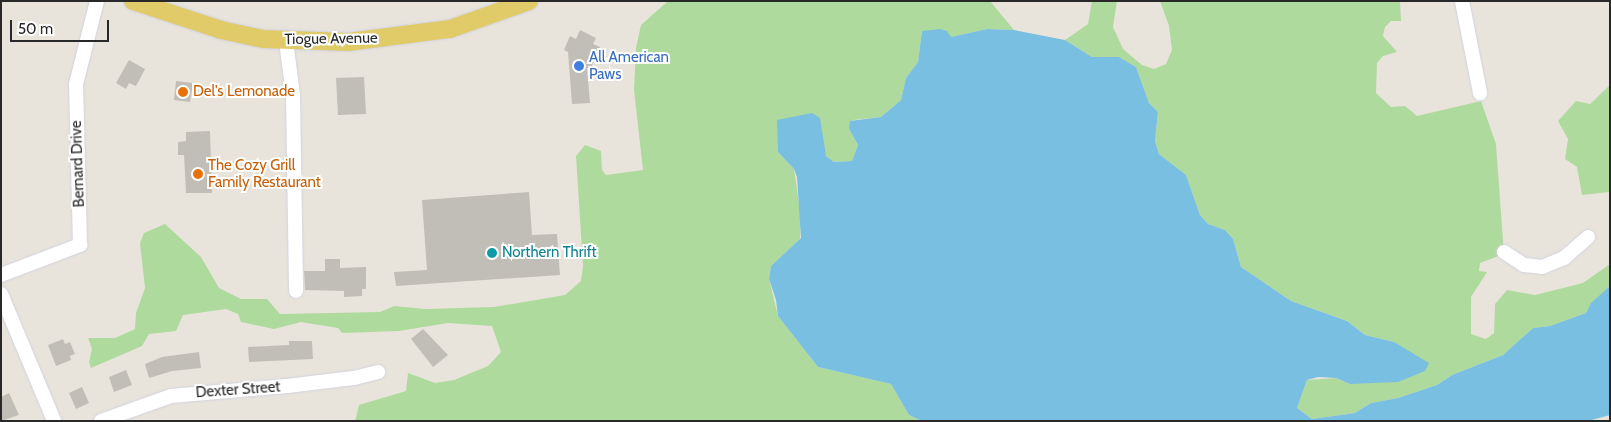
<!DOCTYPE html>
<style>
body{margin:0}
#map{position:relative;width:1611px;height:422px;overflow:hidden;background:#e9e4db;font-family:Cabin,sans-serif}
div>[style]{position:absolute}
.green>*{inset:0;background:#afda9d}
.water>*{inset:0;background:#79bfe1}
.building>*{inset:0;background:#c1beb8}
.roads{filter:drop-shadow(0 0 1px #d1d3df) drop-shadow(0 0 1px #d1d3df)}
.minor>*{height:14px;margin:-7px;padding:0 7px;transform-origin:7px;border-radius:7px;background:#fff}
.major>*{height:18px;margin:-9px;padding:0 9px;transform-origin:9px;border-radius:9px;background:#e1cb68}
.dots>*{width:14px;height:14px;translate:-50% -50%;box-sizing:border-box;border:2px solid #fff;border-radius:50%}
span{translate:-50% -50%;white-space:nowrap;text-align:center;line-height:1.15;-webkit-text-stroke:4px #fff;paint-order:stroke}
.street-label{font-size:15px;color:#282828}
.shop-label{font-size:15px;color:#366cbe}
.left{translate:0 -50%;text-align:left}
.food-label{font-size:15px;color:#c56008}
.culture-label{font-size:15px;color:#0d838f}
.frame{position:absolute;inset:0;border:2px solid #282828;pointer-events:none}
.scale{position:absolute;left:10px;top:20px;width:99px;height:22px;box-sizing:border-box;border:2px solid #282828;border-top:0;padding-left:6px;font-size:15px;line-height:18px;white-space:nowrap;color:#282828;-webkit-text-stroke:4px #fff;paint-order:stroke}
</style>
<div id="map">
<div class="green">
<i style="clip-path:polygon(668px 1px,990px 1px,1014px 30px,987px 29px,951px 37px,922px 31px,918px 62px,906px 78px,901px 100px,881px 117px,853px 120px,849px 129px,858px 145px,852px 161px,834px 162px,826px 156px,778px 152px,794px 169px,801px 217px,800px 239px,771px 266px,769px 279px,778px 316px,818px 367px,891px 384px,909px 415px,922px 421px,355px 421px,359px 405px,406px 391px,408px 373px,435px 383px,454px 380px,488px 366px,501px 352px,492px 326px,448px 323px,399px 331px,342px 333px,338px 328px,301px 322px,274px 329px,241px 322px,238px 314px,226px 309px,183px 315px,176px 331px,149px 334px,142px 346px,91px 368px,89px 362px,92px 349px,88px 338px,115px 338px,135px 329px,136px 313px,145px 288px,140px 243px,144px 233px,165px 224px,201px 257px,219px 288px,241px 299px,267px 299px,280px 314px,380px 312px,394px 306px,425px 309px,494px 307px,565px 295px,581px 281px,583px 266px,576px 156px,585px 145px,601px 151px,602px 170px,606px 175px,643px 170px,634px 90px,636px 48px,641px 25px)"></i>
<i style="clip-path:polygon(1092px 1px,1117px 1px,1113px 27px,1123px 49px,1142px 65px,1154px 69px,1166px 64px,1172px 50px,1169px 26px,1160px 1px,1400px 1px,1401px 21px,1391px 21px,1385px 27px,1383px 36px,1397px 52px,1383px 56px,1377px 63px,1376px 93px,1391px 107px,1405px 106px,1417px 116px,1481px 101px,1496px 144px,1504px 254px,1480px 263px,1479px 271px,1487px 272px,1471px 297px,1471px 334px,1486px 339px,1494px 333px,1495px 304px,1507px 290px,1535px 295px,1583px 283px,1610px 264px,1610px 286px,1592px 303px,1586px 313px,1550px 326px,1533px 328px,1503px 355px,1452px 375px,1437px 385px,1398px 398px,1371px 403px,1355px 413px,1312px 419px,1297px 408px,1307px 380px,1336px 378px,1350px 384px,1394px 342px,1365px 335px,1347px 321px,1291px 301px,1241px 267px,1233px 239px,1225px 230px,1208px 224px,1200px 215px,1186px 175px,1159px 154px,1155px 141px,1158px 112px,1149px 103px,1136px 67px,1119px 57px,1092px 57px,1065px 40px,1088px 24px)"></i>
<i style="clip-path:polygon(1610px 85px,1610px 192px,1582px 195px,1577px 167px,1565px 159px,1568px 139px,1558px 121px,1576px 101px,1590px 104px)"></i>
</div>
<div class="water">
<i style="clip-path:polygon(940px 29px,947px 31px,951px 37px,987px 29px,1014px 30px,1065px 40px,1092px 57px,1119px 57px,1136px 67px,1149px 103px,1158px 112px,1155px 141px,1159px 154px,1186px 175px,1200px 215px,1208px 224px,1225px 230px,1233px 239px,1241px 267px,1291px 301px,1347px 321px,1365px 335px,1394px 342px,1429px 363px,1425px 371px,1398px 382px,1350px 384px,1336px 378px,1318px 377px,1307px 380px,1297px 408px,1312px 419px,1355px 413px,1371px 403px,1398px 398px,1437px 385px,1452px 375px,1503px 355px,1533px 328px,1550px 326px,1586px 313px,1591px 303px,1610px 286px,1610px 415px,1588px 421px,922px 421px,909px 415px,891px 384px,818px 367px,778px 316px,776px 300px,769px 279px,771px 266px,801px 238px,797px 177px,794px 169px,778px 152px,777px 120px,812px 113px,820px 118px,826px 156px,834px 162px,852px 161px,858px 145px,849px 129px,850px 121px,881px 117px,901px 100px,906px 78px,918px 62px,922px 31px)"></i>
</div>
<div class="building">
<i style="clip-path:polygon(580px 30px,596px 38px,593px 44px,600px 47px,591px 68px,587px 68px,590px 103px,572px 104px,568px 52px,564px 50px,570px 36px,576px 39px)"></i>
<i style="clip-path:polygon(129px 60px,145px 69px,136px 86px,129px 83px,126px 89px,116px 83px)"></i>
<i style="clip-path:polygon(364px 77px,366px 114px,338px 115px,336px 78px)"></i>
<i style="clip-path:polygon(176px 81px,193px 83px,190px 102px,174px 100px)"></i>
<i style="clip-path:polygon(210px 131px,212px 193px,186px 193px,184px 155px,178px 155px,178px 142px,186px 141px,186px 132px)"></i>
<i style="clip-path:polygon(529px 192px,532px 235px,557px 234px,560px 275px,396px 286px,394px 272px,427px 270px,422px 200px)"></i>
<i style="clip-path:polygon(325px 259px,340px 259px,340px 268px,366px 267px,366px 289px,362px 289px,362px 296px,344px 297px,344px 291px,305px 290px,304px 271px,325px 271px)"></i>
<i style="clip-path:polygon(423px 329px,448px 355px,433px 367px,411px 339px)"></i>
<i style="clip-path:polygon(63px 339px,65px 344px,70px 342px,75px 354px,70px 356px,71px 360px,56px 366px,48px 345px)"></i>
<i style="clip-path:polygon(289px 341px,312px 341px,313px 359px,249px 362px,248px 347px,289px 345px)"></i>
<i style="clip-path:polygon(199px 352px,201px 368px,172px 371px,149px 378px,145px 364px,162px 357px)"></i>
<i style="clip-path:polygon(126px 370px,132px 385px,114px 392px,109px 377px)"></i>
<i style="clip-path:polygon(82px 387px,89px 403px,76px 409px,69px 393px)"></i>
<i style="clip-path:polygon(9px 393px,19px 415px,1px 421px,1px 397px)"></i>
</div>
<div class="roads">
<div class="minor">
<i style="left:1462px;top:1px;width:94px;rotate:78.9deg"></i>
<i style="left:286px;top:41px;width:54px;rotate:82.6deg"></i>
<i style="left:293px;top:95px;width:196px;rotate:89.1deg"></i>
<i style="left:1504px;top:252px;width:24px;rotate:33deg"></i>
<i style="left:1524px;top:265px;width:18px;rotate:6deg"></i>
<i style="left:1542px;top:267px;width:24px;rotate:-22deg"></i>
<i style="left:1564px;top:258px;width:32px;rotate:-41deg"></i>
<i style="left:1px;top:275px;width:85px;rotate:-20.8deg"></i>
<i style="left:80px;top:245px;width:161px;rotate:-91.4deg"></i>
<i style="left:76px;top:84px;width:86px;rotate:-75.8deg"></i>
<i style="left:1px;top:294px;width:138px;rotate:67.3deg"></i>
<i style="left:101px;top:421px;width:74px;rotate:-19.7deg"></i>
<i style="left:171px;top:396px;width:116px;rotate:-4.9deg"></i>
<i style="left:287px;top:386px;width:67px;rotate:-6.8deg"></i>
<i style="left:354px;top:378px;width:25px;rotate:-14deg"></i>
</div>
<div class="major">
<i style="left:133px;top:1px;width:93px;rotate:18.2deg"></i>
<i style="left:221px;top:30px;width:43px;rotate:12.1deg"></i>
<i style="left:263px;top:39px;width:85px;rotate:2deg"></i>
<i style="left:348px;top:42px;width:103px;rotate:-7.3deg"></i>
<i style="left:450px;top:29px;width:84px;rotate:-19.5deg"></i>
</div>
</div>
<div class="dots">
<i style="left:579px;top:66px;background:#3f7fe0"></i>
<i style="left:183px;top:92px;background:#e8710a"></i>
<i style="left:198px;top:174px;background:#e8710a"></i>
<i style="left:492px;top:253px;background:#0f9aa8"></i>
</div>
<div class="street-label">
<span style="left:331px;top:39px;rotate:-1deg">Tiogue Avenue</span>
<span style="left:78px;top:164px;rotate:-92deg">Bernard Drive</span>
<span style="left:238px;top:390px;rotate:-4deg">Dexter Street</span>
</div>
<div class="shop-label">
<span class="left" style="left:589px;top:66px">All American<br>Paws</span>
</div>
<div class="food-label">
<span class="left" style="left:193px;top:92px">Del's Lemonade</span>
<span class="left" style="left:208px;top:174px">The Cozy Grill<br>Family Restaurant</span>
</div>
<div class="culture-label">
<span class="left" style="left:502px;top:253px">Northern Thrift</span>
</div>
<div class="frame"></div>
<div class="scale">50 m</div>
</div>
